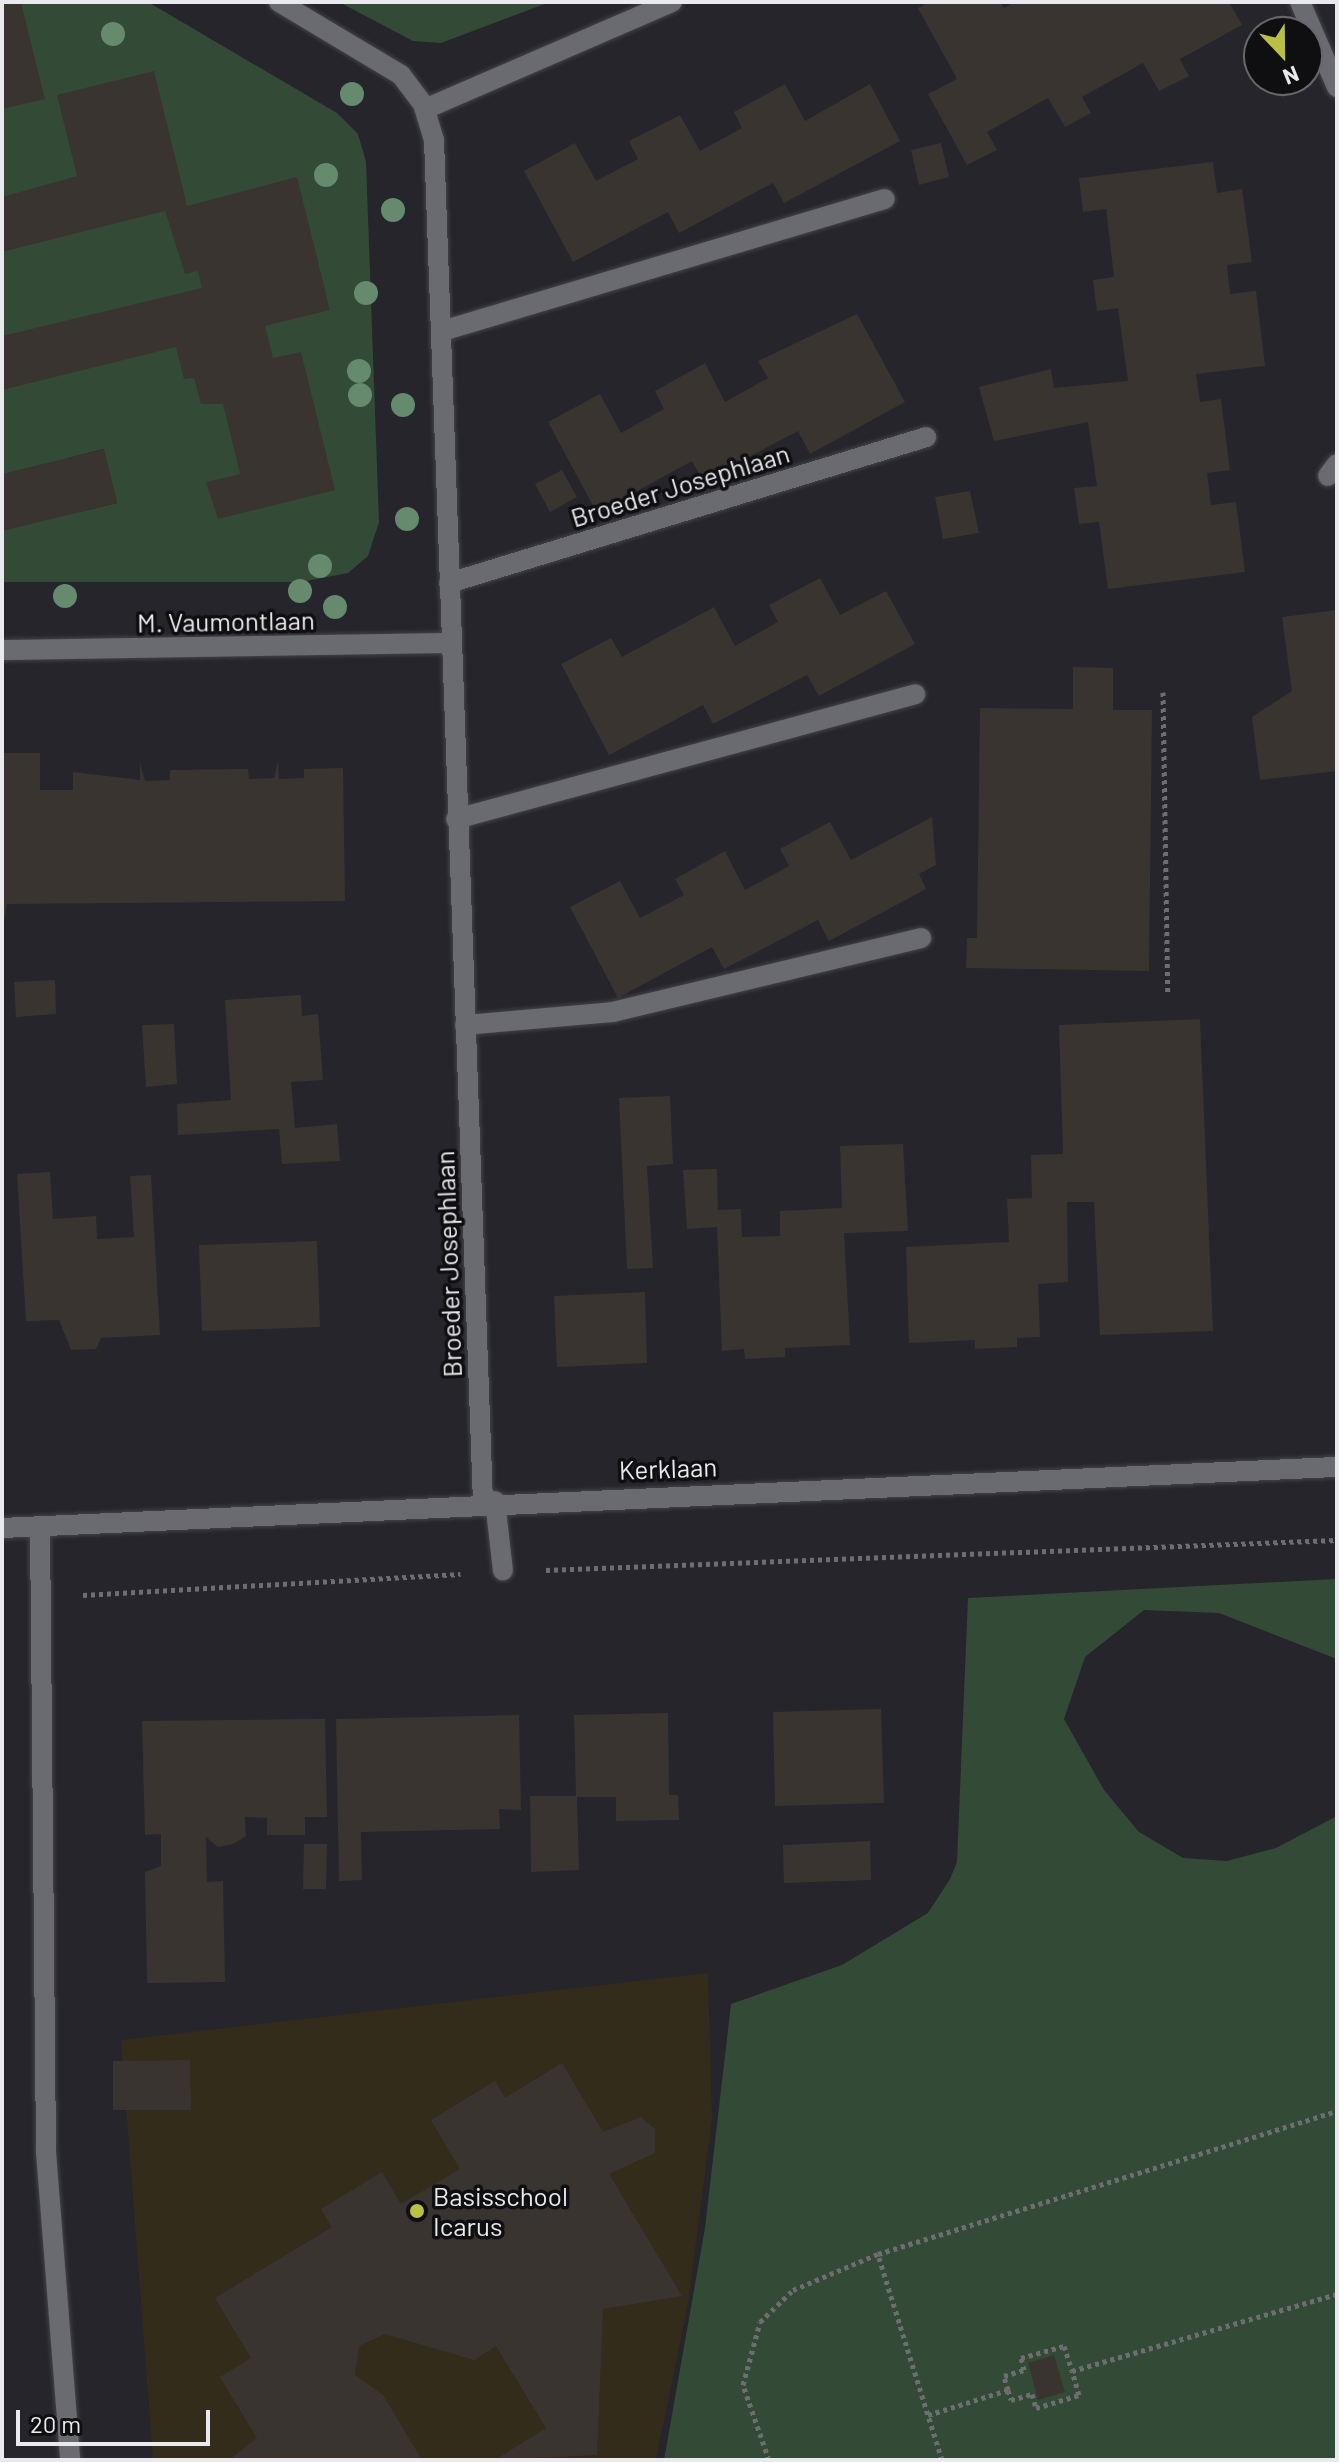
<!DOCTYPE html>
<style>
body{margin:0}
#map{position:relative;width:1339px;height:2462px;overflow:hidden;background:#25252b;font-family:Barlow,sans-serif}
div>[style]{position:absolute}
.education>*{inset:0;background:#332c1b}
.green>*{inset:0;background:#334b36}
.building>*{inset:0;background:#393430}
.path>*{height:5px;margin-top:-2.5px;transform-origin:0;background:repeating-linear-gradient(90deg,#6d6d72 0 4px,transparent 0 8px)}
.roads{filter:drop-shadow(0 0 2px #444347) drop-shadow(0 0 2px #444347)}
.minor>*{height:20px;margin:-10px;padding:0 10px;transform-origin:10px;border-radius:10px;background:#6a6a71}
.trees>*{width:24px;height:24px;margin:-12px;border-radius:50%;background:#658a6d}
.dots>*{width:22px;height:22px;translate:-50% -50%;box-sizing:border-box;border:4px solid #0f0e11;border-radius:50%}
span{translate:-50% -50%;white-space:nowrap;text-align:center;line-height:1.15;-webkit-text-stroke:7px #0f0e11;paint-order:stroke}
.street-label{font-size:26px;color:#eae9ed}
.poi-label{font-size:26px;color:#eae9ed}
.left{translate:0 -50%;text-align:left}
.frame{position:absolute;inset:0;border:4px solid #eae9ed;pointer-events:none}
.north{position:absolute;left:1243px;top:16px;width:80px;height:80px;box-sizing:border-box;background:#0f0e11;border:2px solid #676669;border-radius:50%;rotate:158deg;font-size:22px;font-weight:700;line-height:32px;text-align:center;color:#eae9ed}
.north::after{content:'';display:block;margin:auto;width:28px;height:36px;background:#b9c046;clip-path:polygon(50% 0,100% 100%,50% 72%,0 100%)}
.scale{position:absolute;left:16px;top:2410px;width:194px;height:36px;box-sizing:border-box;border:4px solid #eae9ed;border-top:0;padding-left:10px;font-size:24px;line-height:28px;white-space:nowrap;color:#eae9ed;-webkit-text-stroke:6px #0f0e11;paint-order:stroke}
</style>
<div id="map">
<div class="education">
<i style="clip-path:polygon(708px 1973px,712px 2119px,688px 2304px,656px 2460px,153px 2460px,121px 2040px)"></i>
</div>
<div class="green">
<i style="clip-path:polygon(evenodd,2px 2px,148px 2px,337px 113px,358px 134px,366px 162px,379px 522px,368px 556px,348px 573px,301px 582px,2px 582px,2px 2px,103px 449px,117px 503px,80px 512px,68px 458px,103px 449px)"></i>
<i style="clip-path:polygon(339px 2px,550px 2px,441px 43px,413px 41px)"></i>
<i style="clip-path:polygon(1337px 1579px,1337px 1659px,1219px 1613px,1144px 1610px,1085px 1657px,1064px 1719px,1104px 1790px,1139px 1832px,1183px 1858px,1227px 1861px,1276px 1848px,1337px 1816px,1337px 2460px,664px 2460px,705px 2228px,731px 2004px,842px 1965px,928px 1913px,950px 1879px,957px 1862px,968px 1598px)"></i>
</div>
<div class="building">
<i style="clip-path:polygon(2px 2px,21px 2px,45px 99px,2px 109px)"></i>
<i style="clip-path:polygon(929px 2px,1000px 2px,1004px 8px,1015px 2px,1229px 2px,1242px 25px,1180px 59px,1189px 76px,1159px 91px,1143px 63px,1082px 97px,1091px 113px,1065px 127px,1048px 98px,987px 132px,997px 150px,967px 165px,928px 94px,957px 79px,918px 8px)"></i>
<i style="clip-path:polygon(154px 71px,187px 206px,297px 177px,330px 310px,265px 326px,273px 358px,301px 352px,335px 490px,218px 519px,206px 482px,240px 474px,223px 404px,201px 404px,194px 378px,184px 379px,176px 347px,2px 390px,2px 336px,202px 288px,198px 271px,185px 274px,165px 211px,2px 252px,2px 197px,77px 176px,57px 95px)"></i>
<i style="clip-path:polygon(785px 84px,805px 121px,870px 84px,900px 141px,784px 203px,773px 183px,679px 233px,668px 212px,573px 262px,524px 171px,575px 143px,596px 181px,638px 159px,629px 141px,680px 115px,700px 151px,742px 128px,734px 112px)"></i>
<i style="clip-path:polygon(941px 143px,949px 177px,919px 185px,911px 150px)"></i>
<i style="clip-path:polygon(1213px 162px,1217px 193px,1242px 189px,1252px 262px,1227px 265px,1230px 294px,1256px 291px,1265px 366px,1196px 374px,1200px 402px,1221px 399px,1230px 470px,1207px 473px,1211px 505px,1236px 502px,1245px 572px,1108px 589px,1099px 522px,1079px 524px,1074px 488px,1097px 486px,1088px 422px,994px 441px,979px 387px,1051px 369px,1054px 388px,1128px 381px,1118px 308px,1097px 311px,1093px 280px,1114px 277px,1106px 209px,1083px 212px,1079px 178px)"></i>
<i style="clip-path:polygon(857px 314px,905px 402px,810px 454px,798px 431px,703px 481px,692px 461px,597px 513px,548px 422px,600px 394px,621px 433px,664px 409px,655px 391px,705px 363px,725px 402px,768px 378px,758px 361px)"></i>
<i style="clip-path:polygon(104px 449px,117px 503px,2px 531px,2px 474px)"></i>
<i style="clip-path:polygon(562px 470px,577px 497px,550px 512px,535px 484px)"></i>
<i style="clip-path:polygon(970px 491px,979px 533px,943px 539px,935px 497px)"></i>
<i style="clip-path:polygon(820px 578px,840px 615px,886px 591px,915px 644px,819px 696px,807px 675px,713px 724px,703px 705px,609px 755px,561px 664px,611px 638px,622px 657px,714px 607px,735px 646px,778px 622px,769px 605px)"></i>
<i style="clip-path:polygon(1337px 610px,1337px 771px,1260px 780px,1252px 717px,1292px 691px,1282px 617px)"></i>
<i style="clip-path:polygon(1073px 667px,1113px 668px,1113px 710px,1152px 710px,1149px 971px,966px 968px,967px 938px,977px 938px,980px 708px,1073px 709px)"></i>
<i style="clip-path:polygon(2px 753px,40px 753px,40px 790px,73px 790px,73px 772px,140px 780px,140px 763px,145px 781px,170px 780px,170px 770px,248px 769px,249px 779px,274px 778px,278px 761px,279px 779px,304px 778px,304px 769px,343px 768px,345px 901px,7px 904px,2px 934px)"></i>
<i style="clip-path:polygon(932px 817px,936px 865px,919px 874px,926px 889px,829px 941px,818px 920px,724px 969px,712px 947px,618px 998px,570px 907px,620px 881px,640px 918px,684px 895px,675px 879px,725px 851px,745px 890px,789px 866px,780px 849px,830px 822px,851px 860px)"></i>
<i style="clip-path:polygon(55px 980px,56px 1014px,16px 1017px,14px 982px)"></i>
<i style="clip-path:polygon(301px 995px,302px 1016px,318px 1014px,323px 1080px,291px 1082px,295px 1128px,337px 1124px,340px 1161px,282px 1164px,279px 1129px,178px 1135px,177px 1104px,231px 1100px,225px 1000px)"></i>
<i style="clip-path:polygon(1200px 1019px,1213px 1331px,1100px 1335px,1094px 1202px,1067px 1202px,1068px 1282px,1038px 1284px,1040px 1337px,1017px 1338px,1017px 1347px,975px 1349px,975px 1340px,909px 1343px,906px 1247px,1009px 1242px,1007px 1199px,1032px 1198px,1031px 1155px,1063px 1154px,1059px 1025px)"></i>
<i style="clip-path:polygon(174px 1024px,177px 1084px,146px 1087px,142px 1025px)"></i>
<i style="clip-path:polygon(670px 1096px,673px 1164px,647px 1166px,653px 1268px,627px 1269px,619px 1098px)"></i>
<i style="clip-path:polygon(903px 1144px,908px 1231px,844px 1233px,850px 1345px,785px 1348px,785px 1357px,745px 1359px,744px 1349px,722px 1351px,717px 1227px,687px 1229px,683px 1170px,717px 1169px,718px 1210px,741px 1209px,742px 1237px,780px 1236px,780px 1211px,842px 1208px,840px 1146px)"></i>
<i style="clip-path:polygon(50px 1172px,53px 1219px,96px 1216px,97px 1239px,134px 1237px,130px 1176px,151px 1175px,160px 1335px,101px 1338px,96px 1349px,71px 1350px,59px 1320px,26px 1321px,17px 1174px)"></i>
<i style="clip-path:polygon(317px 1241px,320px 1327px,202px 1331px,199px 1245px)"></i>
<i style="clip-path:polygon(645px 1292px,647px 1363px,557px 1367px,554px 1296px)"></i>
<i style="clip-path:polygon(881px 1709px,884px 1803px,775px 1806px,773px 1712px)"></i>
<i style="clip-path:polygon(668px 1713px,669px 1795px,678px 1795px,679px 1820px,616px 1821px,616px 1797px,577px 1797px,579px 1870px,531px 1872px,530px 1796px,576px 1796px,574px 1715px)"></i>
<i style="clip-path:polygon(519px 1715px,521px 1810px,499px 1809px,500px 1829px,361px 1832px,362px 1880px,339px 1881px,336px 1719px)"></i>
<i style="clip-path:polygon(325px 1719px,327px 1817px,305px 1817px,305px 1835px,267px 1835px,267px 1818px,245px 1817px,246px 1836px,233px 1844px,218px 1847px,206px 1837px,207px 1882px,223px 1881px,225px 1982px,147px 1983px,145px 1872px,161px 1866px,161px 1834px,145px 1835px,142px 1721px)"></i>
<i style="clip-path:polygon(870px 1841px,871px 1880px,784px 1883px,783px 1845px)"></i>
<i style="clip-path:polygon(304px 1844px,327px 1844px,326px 1889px,303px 1889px)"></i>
<i style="clip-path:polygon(190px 2060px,191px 2110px,113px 2110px,113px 2061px)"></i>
<i style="clip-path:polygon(562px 2063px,603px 2132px,641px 2117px,655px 2129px,655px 2153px,609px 2174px,682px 2296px,603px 2309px,597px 2455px,495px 2460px,546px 2428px,496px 2346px,474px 2360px,385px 2334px,359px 2346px,355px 2375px,383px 2395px,422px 2460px,229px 2460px,257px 2438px,220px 2377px,251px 2358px,215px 2298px,332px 2227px,321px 2209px,382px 2172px,401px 2204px,460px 2169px,431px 2120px,495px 2081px,505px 2098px)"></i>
<i style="clip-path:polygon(1054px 2355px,1065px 2392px,1038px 2400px,1028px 2363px)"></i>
</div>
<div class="path">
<i style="left:1163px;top:692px;width:303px;rotate:89.1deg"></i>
<i style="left:546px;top:1570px;width:792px;rotate:-2.17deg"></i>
<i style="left:83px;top:1595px;width:378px;rotate:-3.2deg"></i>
<i style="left:1008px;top:2390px;width:15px;rotate:-106deg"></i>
<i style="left:1004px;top:2376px;width:21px;rotate:-17deg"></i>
<i style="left:1024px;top:2370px;width:12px;rotate:-104deg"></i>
<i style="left:1021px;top:2358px;width:45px;rotate:-15.6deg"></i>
<i style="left:1064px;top:2346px;width:26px;rotate:72deg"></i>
<i style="left:928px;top:2415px;width:84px;rotate:-17.4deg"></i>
<i style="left:1008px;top:2390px;width:10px;rotate:73deg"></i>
<i style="left:1011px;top:2400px;width:22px;rotate:-16deg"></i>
<i style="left:1032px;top:2394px;width:15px;rotate:74deg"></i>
<i style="left:1036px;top:2408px;width:45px;rotate:-16.8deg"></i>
<i style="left:1079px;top:2395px;width:25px;rotate:-106deg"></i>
<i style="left:1072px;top:2371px;width:276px;rotate:-16.2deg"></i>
<i style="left:769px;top:2460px;width:79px;rotate:-109.1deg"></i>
<i style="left:743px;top:2385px;width:65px;rotate:-74.9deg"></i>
<i style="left:760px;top:2322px;width:46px;rotate:-44.1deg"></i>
<i style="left:793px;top:2290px;width:92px;rotate:-23deg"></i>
<i style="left:942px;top:2460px;width:216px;rotate:-107.3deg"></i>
<i style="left:878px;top:2254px;width:481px;rotate:-17.3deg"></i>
</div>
<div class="roads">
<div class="minor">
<i style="left:279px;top:2px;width:142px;rotate:30.9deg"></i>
<i style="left:401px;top:75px;width:36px;rotate:53deg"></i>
<i style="left:423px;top:104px;width:38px;rotate:73deg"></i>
<i style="left:434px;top:140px;width:1362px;rotate:87.94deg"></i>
<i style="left:1300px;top:2px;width:93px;rotate:66.5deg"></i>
<i style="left:425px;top:109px;width:269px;rotate:-23.4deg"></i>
<i style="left:442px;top:331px;width:462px;rotate:-16.6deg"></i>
<i style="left:1328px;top:476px;width:15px;rotate:-53deg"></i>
<i style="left:449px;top:583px;width:499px;rotate:-17deg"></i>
<i style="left:2px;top:650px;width:449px;rotate:-0.9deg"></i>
<i style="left:456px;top:819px;width:476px;rotate:-15.2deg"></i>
<i style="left:465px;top:1025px;width:149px;rotate:-5deg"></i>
<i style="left:613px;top:1012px;width:317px;rotate:-13.5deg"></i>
<i style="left:495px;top:1501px;width:70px;rotate:83.5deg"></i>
<i style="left:40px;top:1526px;width:626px;rotate:89.45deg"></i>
<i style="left:46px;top:2152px;width:309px;rotate:85.5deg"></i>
<i style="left:2px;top:1528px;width:1336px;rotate:-2.62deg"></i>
</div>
</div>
<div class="trees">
<i style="left:113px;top:34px"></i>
<i style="left:352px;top:94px"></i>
<i style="left:326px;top:175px"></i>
<i style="left:393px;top:210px"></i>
<i style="left:366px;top:293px"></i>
<i style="left:359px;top:371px"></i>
<i style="left:360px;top:395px"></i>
<i style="left:403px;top:405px"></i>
<i style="left:407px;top:519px"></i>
<i style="left:320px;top:566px"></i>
<i style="left:300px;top:591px"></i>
<i style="left:65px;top:596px"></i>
<i style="left:335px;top:607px"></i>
</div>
<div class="dots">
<i style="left:417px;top:2211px;background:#b9c046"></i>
</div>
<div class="street-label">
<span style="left:680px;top:485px;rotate:-17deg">Broeder Josephlaan</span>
<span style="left:226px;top:621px;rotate:-1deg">M. Vaumontlaan</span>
<span style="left:448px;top:1264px;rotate:-92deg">Broeder Josephlaan</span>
<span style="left:668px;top:1468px;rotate:-2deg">Kerklaan</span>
</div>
<div class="poi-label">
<span class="left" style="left:433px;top:2211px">Basisschool<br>Icarus</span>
</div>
<div class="frame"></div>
<div class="north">N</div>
<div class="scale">20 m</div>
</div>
